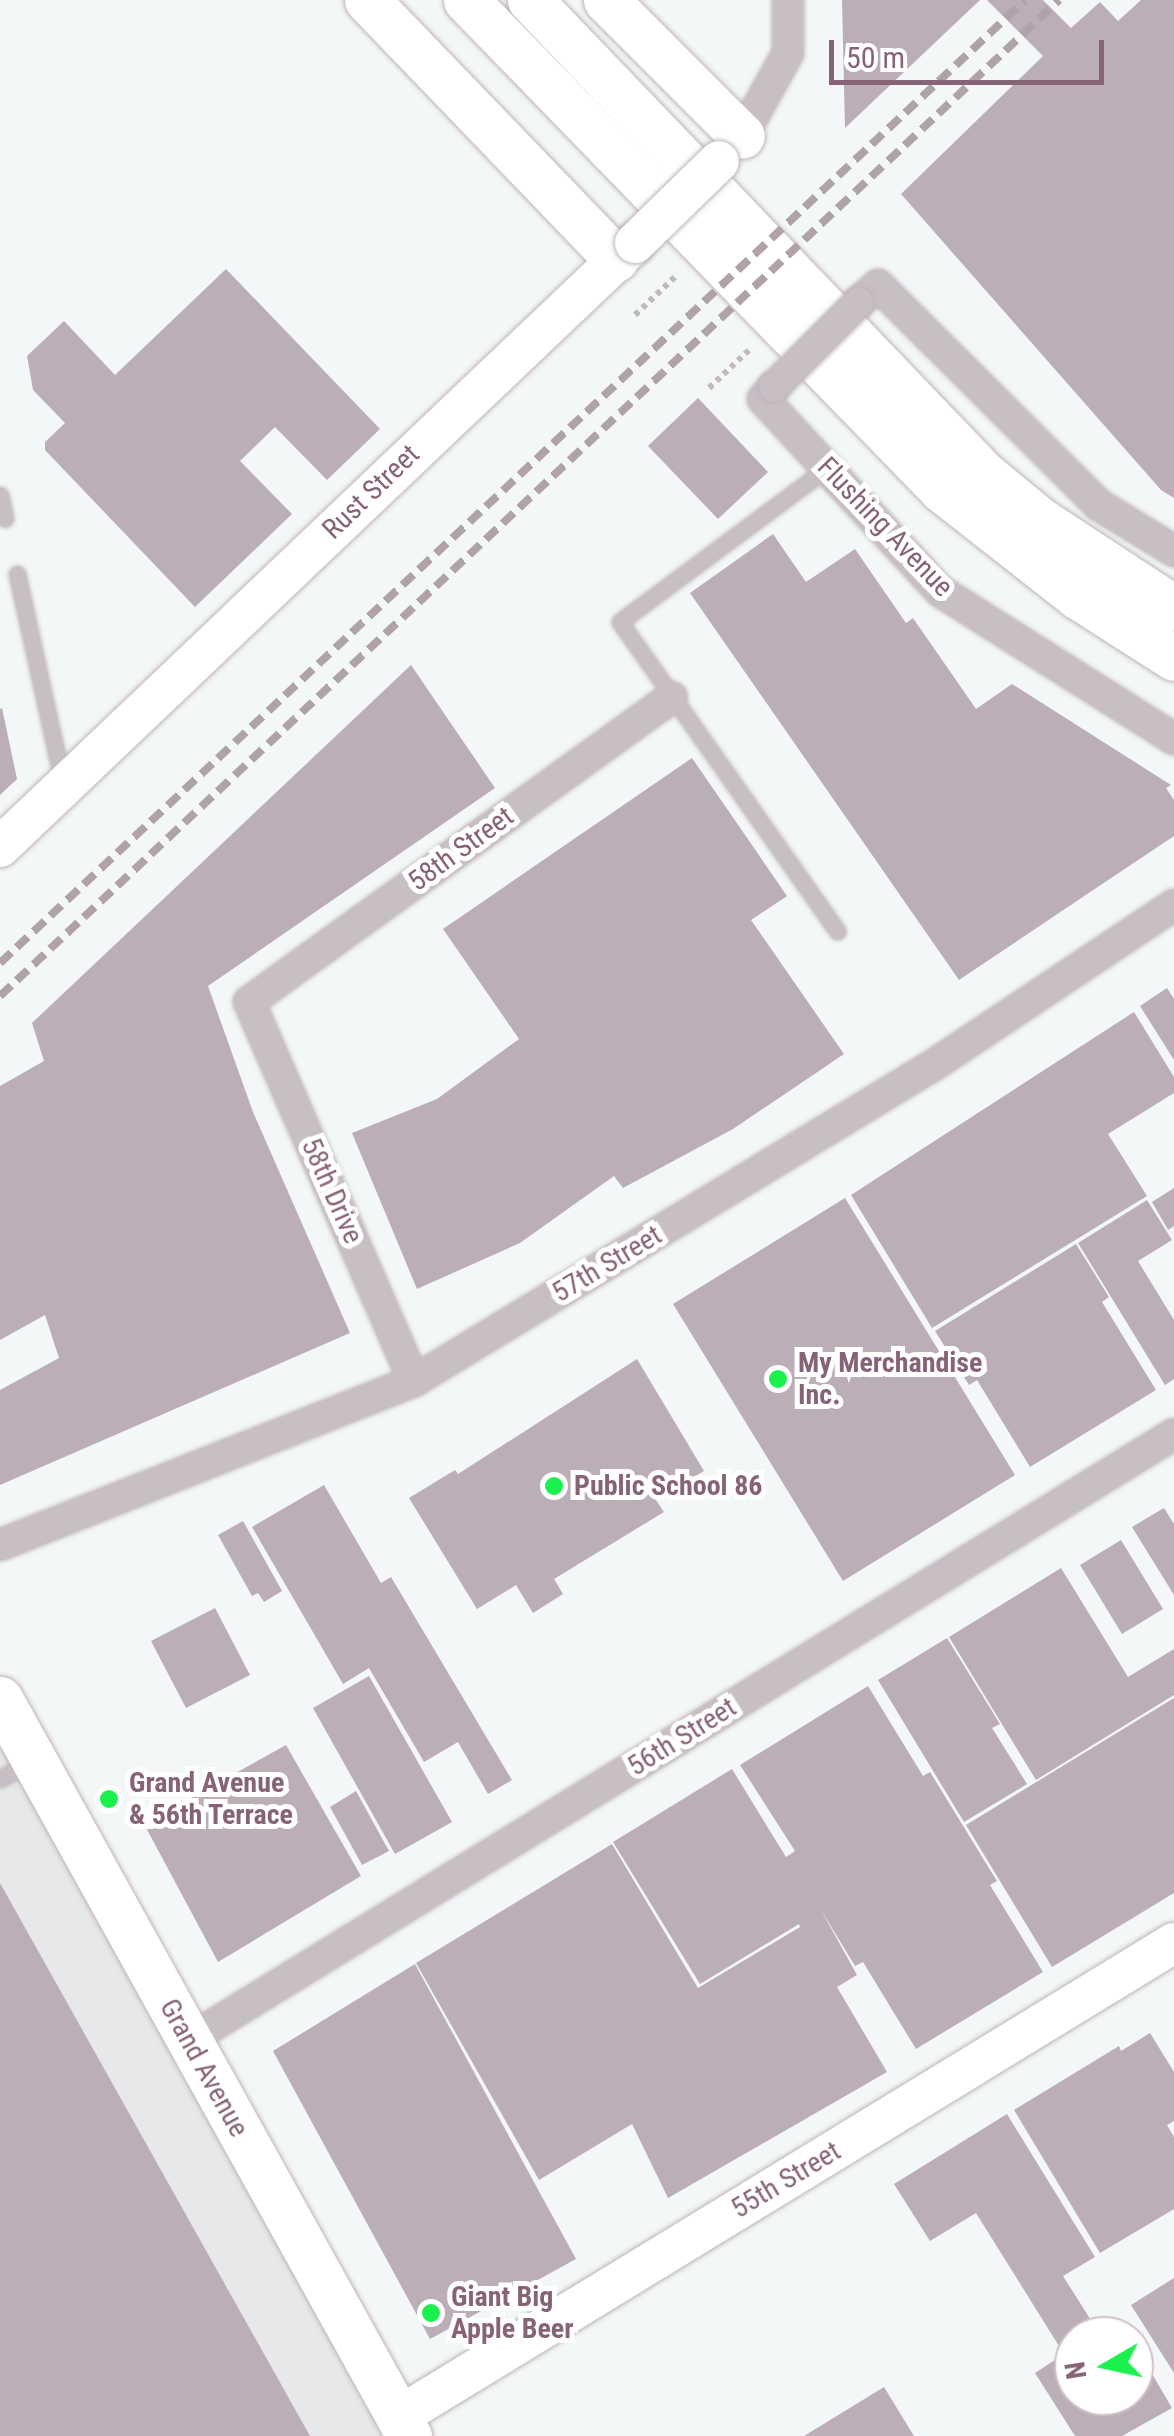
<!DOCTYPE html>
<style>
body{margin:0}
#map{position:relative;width:1174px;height:2436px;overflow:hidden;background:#f3f7f7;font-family:"Roboto Condensed",sans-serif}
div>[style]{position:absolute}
.built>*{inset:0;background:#e7e8e9}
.building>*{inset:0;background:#bcaeb7}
.path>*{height:6px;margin-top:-3px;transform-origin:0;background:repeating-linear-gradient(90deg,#c0b9bd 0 5px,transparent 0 10px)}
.roads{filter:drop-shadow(0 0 2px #bfb3ba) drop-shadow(0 0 2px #bfb3ba)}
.service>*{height:15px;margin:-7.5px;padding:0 7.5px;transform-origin:7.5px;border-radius:7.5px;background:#c8bfc4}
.minor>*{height:30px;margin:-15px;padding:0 15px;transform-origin:15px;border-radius:15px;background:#c8bfc4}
.secondary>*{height:40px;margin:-20px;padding:0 20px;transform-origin:20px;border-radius:20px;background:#fff}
.primary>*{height:45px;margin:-22.5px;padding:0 22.5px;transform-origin:22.5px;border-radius:22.5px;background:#fff}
.rail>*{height:8px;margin-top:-4px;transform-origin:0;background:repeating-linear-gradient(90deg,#afa2a9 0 15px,transparent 0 23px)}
.bridges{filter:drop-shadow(0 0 2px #bfb3ba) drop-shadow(0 0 2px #bfb3ba)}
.minor-bridge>*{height:30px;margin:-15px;padding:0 15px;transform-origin:15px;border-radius:15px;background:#c8bfc4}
.secondary-bridge>*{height:40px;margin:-20px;padding:0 20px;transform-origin:20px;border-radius:20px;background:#fff}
.dots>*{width:28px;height:28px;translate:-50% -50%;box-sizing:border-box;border:5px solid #fff;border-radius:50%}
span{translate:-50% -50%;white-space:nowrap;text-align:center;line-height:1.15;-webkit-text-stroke:10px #fff;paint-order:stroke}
.street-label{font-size:28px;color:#876377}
.poi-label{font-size:28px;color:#876377;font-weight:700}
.left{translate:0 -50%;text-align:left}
.north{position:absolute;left:1054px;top:2316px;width:100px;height:100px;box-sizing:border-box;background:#fff;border:2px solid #cfc1c9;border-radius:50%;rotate:261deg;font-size:28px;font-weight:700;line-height:40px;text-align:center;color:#876377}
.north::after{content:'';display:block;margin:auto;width:35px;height:45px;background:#1af14d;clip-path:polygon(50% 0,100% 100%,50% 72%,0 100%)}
.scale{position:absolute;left:829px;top:40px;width:275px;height:45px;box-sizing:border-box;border:5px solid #876377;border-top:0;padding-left:12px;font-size:30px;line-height:35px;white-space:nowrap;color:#876377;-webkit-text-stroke:8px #fff;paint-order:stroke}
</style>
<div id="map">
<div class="built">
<i style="clip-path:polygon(0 1696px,410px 2436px,0 2436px)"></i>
</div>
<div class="building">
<i style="clip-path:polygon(842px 0,980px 0,845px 128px)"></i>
<i style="clip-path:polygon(987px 0,1043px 0,1071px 28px,1100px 2px,1118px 21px,1141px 0,1174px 0,1174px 498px,1161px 490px,901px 194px,1043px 56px)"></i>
<i style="clip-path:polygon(226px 269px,380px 429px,327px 480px,275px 427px,240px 461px,292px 514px,195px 607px,45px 450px,45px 442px,65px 423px,33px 390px,27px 356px,64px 321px,115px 375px)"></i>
<i style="clip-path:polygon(698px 398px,768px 472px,718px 519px,648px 446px)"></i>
<i style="clip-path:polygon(773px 534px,806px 582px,855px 549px,906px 623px,913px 618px,976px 709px,1012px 684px,1171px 785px,1166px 788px,1174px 800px,1174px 836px,959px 980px,690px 593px)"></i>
<i style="clip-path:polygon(411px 665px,495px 788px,208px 986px,253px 1112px,350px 1333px,0 1485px,0 1390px,59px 1358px,45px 1315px,0 1340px,0 1086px,44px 1061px,32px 1023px)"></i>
<i style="clip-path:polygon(2px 708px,17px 779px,0 795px,0 709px)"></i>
<i style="clip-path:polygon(692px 758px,787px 896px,751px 920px,844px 1054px,733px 1129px,623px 1188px,614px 1176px,520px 1243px,417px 1289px,352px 1133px,437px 1099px,519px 1039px,443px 929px)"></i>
<i style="clip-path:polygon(1167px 988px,1174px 999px,1174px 1060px,1140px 1006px)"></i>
<i style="clip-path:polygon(1134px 1012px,1174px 1077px,1174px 1093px,1108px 1134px,1147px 1196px,932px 1328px,851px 1195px)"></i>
<i style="clip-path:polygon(1174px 1188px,1174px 1226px,1168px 1230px,1152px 1202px)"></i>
<i style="clip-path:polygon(845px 1198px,1015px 1475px,843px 1581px,673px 1304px)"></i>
<i style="clip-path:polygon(1147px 1200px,1172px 1240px,1138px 1261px,1174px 1320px,1174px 1379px,1165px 1385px,1078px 1243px)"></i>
<i style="clip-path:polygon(1076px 1244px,1109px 1297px,1102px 1302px,1156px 1390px,1030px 1467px,977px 1380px,969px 1385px,935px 1331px)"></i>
<i style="clip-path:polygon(637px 1359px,704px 1471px,656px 1500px,664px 1512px,554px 1579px,563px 1594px,533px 1613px,516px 1585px,477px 1609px,409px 1498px,455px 1470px,458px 1474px)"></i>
<i style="clip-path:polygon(324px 1485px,381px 1583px,391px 1577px,512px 1780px,488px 1794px,458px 1742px,424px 1762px,369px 1668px,343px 1684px,252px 1527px)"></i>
<i style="clip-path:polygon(1164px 1508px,1174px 1524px,1174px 1595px,1132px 1527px)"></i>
<i style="clip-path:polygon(243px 1521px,282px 1591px,264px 1602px,258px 1593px,252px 1596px,218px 1535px)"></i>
<i style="clip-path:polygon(1121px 1540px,1163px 1609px,1122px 1634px,1080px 1565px)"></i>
<i style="clip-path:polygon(1061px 1568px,1128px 1677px,1174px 1649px,1174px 1695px,1036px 1780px,949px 1637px)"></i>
<i style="clip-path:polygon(215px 1608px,250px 1675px,186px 1708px,151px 1641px)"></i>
<i style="clip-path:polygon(947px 1638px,1000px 1724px,992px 1728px,1027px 1784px,964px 1822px,878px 1680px)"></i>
<i style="clip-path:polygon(369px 1676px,452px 1822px,395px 1854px,313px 1708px)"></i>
<i style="clip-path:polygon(868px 1686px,923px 1776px,930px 1772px,997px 1881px,990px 1885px,1043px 1972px,916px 2049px,863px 1962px,855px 1966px,821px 1910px,857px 1975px,837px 1987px,887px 2072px,668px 2198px,632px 2124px,539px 2180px,416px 1963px,612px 1844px,698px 1988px,800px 1927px,799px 1924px,700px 1984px,613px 1842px,732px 1769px,786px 1857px,795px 1851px,740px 1765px)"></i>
<i style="clip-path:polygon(1174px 1698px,1174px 1893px,1052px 1967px,966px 1825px)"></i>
<i style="clip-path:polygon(286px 1745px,361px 1876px,218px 1962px,144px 1824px)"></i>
<i style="clip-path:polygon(356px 1791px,389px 1851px,362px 1865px,330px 1807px)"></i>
<i style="clip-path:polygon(0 1883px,310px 2436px,0 2436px)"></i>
<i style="clip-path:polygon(415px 1964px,576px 2259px,430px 2339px,273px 2051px)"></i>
<i style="clip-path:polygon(1150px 2033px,1174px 2072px,1174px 2121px,1167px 2125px,1174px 2137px,1174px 2209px,1100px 2253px,1014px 2110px,1119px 2046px,1121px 2051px)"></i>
<i style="clip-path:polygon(1007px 2114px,1095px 2257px,1063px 2276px,1101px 2336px,1074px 2336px,1074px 2396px,1134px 2396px,1134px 2343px,1172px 2408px,1122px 2436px,1075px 2436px,1035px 2373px,1064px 2354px,976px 2213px,930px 2241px,894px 2184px)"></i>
<i style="clip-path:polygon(1174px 2278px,1174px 2373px,1131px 2305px)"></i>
<i style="clip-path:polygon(884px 2387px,914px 2436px,804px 2436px)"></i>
</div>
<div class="path">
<i style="left:635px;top:315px;width:58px;rotate:-43.6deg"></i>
<i style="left:709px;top:388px;width:55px;rotate:-43.5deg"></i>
</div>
<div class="roads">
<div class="service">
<i style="left:827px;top:468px;width:258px;rotate:143.4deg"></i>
<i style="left:620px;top:622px;width:378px;rotate:54.9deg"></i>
<i style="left:0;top:495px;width:24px;rotate:78deg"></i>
<i style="left:17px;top:574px;width:214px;rotate:77.6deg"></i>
<i style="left:0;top:1779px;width:36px;rotate:-30deg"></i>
</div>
<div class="minor">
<i style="left:742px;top:136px;width:95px;rotate:-61deg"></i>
<i style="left:788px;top:53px;width:53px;rotate:-90deg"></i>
<i style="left:858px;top:303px;width:27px;rotate:-42deg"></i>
<i style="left:878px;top:285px;width:312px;rotate:44.9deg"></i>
<i style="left:1099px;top:505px;width:88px;rotate:31.5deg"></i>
<i style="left:774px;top:387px;width:16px;rotate:133deg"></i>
<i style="left:763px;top:399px;width:261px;rotate:47.3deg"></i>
<i style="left:940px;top:591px;width:277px;rotate:32.3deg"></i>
<i style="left:414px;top:1381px;width:413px;rotate:-113.5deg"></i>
<i style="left:249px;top:1002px;width:521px;rotate:-35.79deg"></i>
<i style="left:0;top:1545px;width:445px;rotate:-21.6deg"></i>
<i style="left:414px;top:1381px;width:616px;rotate:-31.31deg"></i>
<i style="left:940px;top:1061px;width:281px;rotate:-33.7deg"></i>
<i style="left:189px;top:2040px;width:1156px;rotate:-31.6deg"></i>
</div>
<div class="secondary">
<i style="left:0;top:847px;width:876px;rotate:-43.57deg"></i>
<i style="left:398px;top:2417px;width:909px;rotate:-31.42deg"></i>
</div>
<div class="primary">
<i style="left:367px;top:0;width:359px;rotate:46.1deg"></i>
<i style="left:466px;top:0;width:683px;rotate:45.83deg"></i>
<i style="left:942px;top:490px;width:172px;rotate:38.1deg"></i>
<i style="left:1077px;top:596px;width:115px;rotate:32.6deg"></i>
<i style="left:530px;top:0;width:655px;rotate:46.24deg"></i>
<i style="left:983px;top:473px;width:74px;rotate:39.5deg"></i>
<i style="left:1040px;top:520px;width:160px;rotate:33.3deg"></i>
<i style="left:606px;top:0;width:192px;rotate:45deg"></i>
<i style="left:0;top:1699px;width:843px;rotate:60.97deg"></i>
</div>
</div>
<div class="rail">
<i style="left:0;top:963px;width:1406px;rotate:-43.21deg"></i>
<i style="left:0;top:996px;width:1454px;rotate:-43.24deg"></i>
</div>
<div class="bridges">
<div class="minor-bridge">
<i style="left:774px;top:387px;width:119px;rotate:-45deg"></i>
</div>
<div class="secondary-bridge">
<i style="left:635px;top:243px;width:117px;rotate:-44.3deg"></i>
</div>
</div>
<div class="dots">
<i style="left:778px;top:1379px;background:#1af14d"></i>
<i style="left:554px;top:1486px;background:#1af14d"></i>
<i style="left:109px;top:1799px;background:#1af14d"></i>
<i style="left:431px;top:2313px;background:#1af14d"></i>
</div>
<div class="street-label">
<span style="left:371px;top:492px;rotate:-44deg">Rust Street</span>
<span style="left:885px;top:527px;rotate:46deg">Flushing Avenue</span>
<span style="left:461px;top:849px;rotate:-36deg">58th Street</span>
<span style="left:332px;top:1191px;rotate:66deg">58th Drive</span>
<span style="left:607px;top:1264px;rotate:-31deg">57th Street</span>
<span style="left:682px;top:1737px;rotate:-32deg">56th Street</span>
<span style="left:204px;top:2068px;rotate:61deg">Grand Avenue</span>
<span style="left:786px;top:2180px;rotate:-31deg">55th Street</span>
</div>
<div class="poi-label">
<span class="left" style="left:798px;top:1379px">My Merchandise<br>Inc.</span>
<span class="left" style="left:574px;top:1486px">Public School 86</span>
<span class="left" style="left:129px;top:1799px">Grand Avenue<br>&amp; 56th Terrace</span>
<span class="left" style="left:451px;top:2313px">Giant Big<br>Apple Beer</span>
</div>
<div class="north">N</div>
<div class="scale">50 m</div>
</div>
